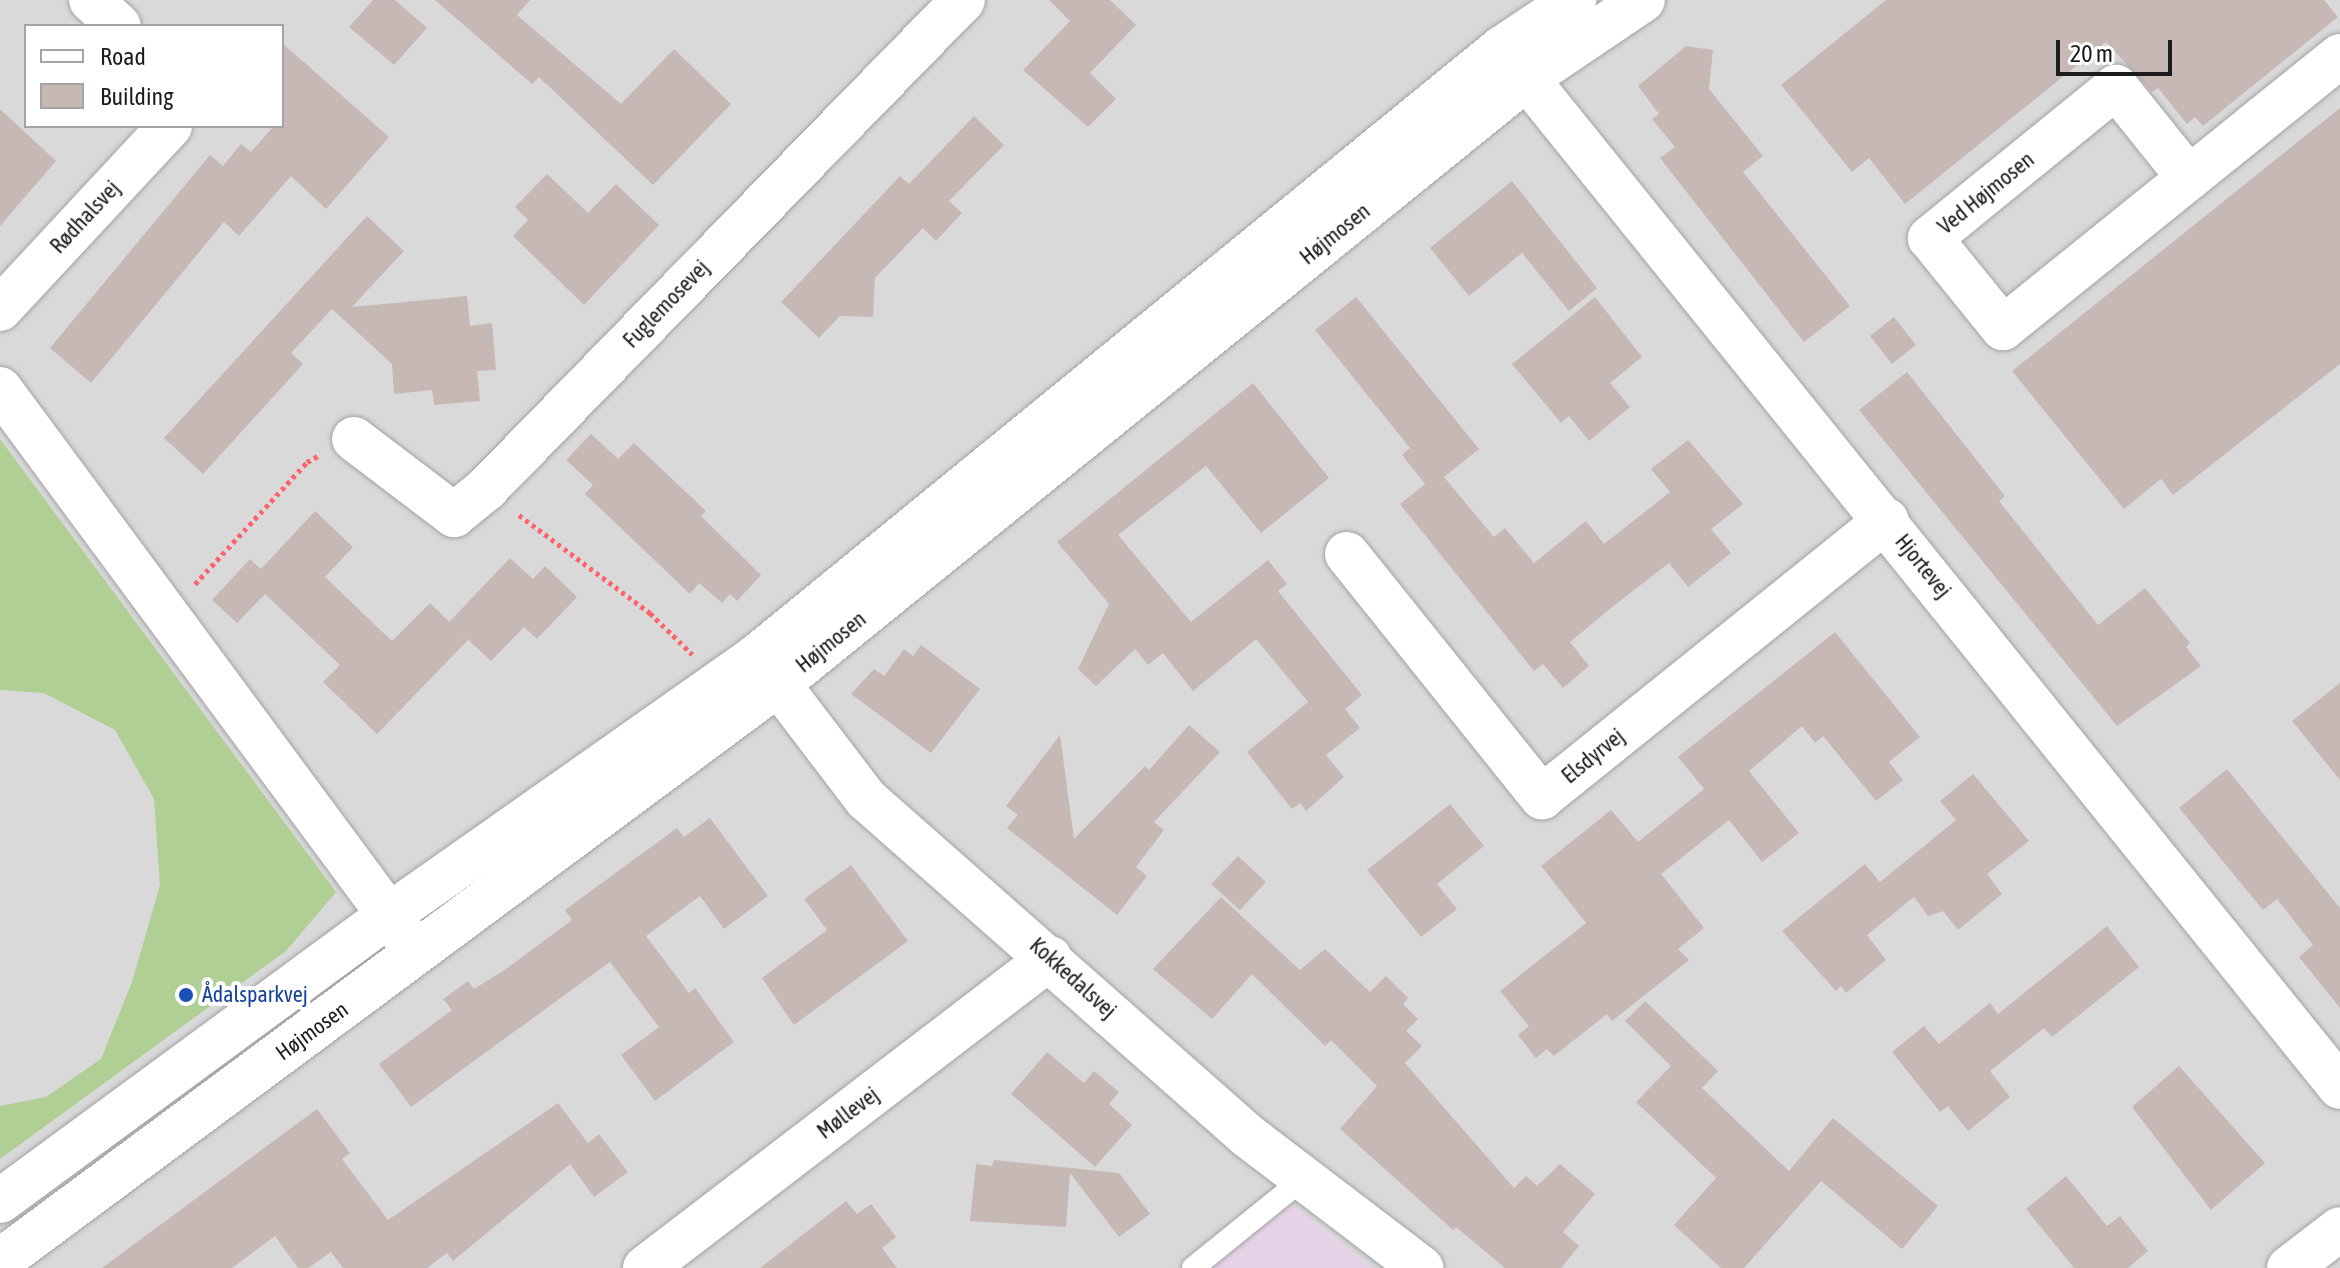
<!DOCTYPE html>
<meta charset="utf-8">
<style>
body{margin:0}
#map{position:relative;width:2340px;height:1268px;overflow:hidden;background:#eee8e2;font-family:"Asap Condensed",sans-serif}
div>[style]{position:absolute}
.residential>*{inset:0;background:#dad9d9}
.industrial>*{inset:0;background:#e7d3e7}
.forest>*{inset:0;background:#afcf95}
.building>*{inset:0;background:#c6b9b5}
.path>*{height:5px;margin-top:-2.5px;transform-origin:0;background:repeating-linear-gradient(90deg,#fd646b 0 4px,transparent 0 8px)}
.roads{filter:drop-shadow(0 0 2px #a3a3a3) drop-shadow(0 0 2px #a3a3a3)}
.service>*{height:22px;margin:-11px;padding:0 11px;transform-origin:11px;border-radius:11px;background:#fff}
.minor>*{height:44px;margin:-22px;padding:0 22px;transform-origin:22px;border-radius:22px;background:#fff}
.tertiary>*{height:44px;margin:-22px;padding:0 22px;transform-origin:22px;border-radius:22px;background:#fff}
.dots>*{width:22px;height:22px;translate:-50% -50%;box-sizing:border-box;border:4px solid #fff;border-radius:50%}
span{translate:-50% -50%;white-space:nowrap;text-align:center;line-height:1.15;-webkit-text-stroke:8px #fff;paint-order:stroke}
.street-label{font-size:22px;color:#1c1c1c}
.transit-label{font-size:22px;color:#164399}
.left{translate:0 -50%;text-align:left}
.legend{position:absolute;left:24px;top:24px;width:260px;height:104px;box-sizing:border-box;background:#fff;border:2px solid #a4a4a4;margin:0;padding:10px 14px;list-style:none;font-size:24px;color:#1c1c1c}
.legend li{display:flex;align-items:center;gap:16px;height:40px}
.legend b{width:40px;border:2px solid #a4a4a4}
.scale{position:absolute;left:2056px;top:40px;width:116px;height:36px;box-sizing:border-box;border:4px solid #1c1c1c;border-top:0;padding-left:10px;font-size:24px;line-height:28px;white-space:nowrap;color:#1c1c1c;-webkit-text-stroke:6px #fff;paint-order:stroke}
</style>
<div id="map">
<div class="residential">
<i style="clip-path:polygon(evenodd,0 0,2340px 0,2340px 1268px,1372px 1268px,1292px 1204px,1208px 1268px,0 1268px,0 0,26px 26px,282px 26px,282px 126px,26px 126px,26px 26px)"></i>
</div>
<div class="industrial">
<i style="clip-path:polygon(1292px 1204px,1372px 1268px,1208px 1268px)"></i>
</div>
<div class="forest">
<i style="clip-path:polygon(0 439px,336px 892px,286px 951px,0 1159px,0 1106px,46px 1097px,101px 1059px,132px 982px,160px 885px,154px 799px,115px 730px,44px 693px,0 690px)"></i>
</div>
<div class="building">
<i style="clip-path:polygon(373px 0,395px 0,427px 28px,394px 65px,349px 27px)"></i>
<i style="clip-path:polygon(435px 0,530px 0,517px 15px,621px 104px,674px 49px,731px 104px,653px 185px,539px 77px,532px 84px)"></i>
<i style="clip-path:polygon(1049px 0,1110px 0,1136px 25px,1090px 73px,1116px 99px,1088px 127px,1023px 70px,1070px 21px)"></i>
<i style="clip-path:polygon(1886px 0,2324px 0,2338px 17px,2203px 126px,2195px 117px,2187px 124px,2158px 88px,2152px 92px,2106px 42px,1905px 204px,1869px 158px,1852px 172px,1781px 85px)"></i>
<i style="clip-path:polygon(282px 43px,389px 137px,326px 209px,291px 176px,239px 236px,224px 222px,91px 383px,50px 348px,210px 155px,223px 166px,241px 144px,251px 152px,274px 126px,282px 126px)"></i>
<i style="clip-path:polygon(1686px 46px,1713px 50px,1709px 89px,1763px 156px,1743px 172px,1850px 306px,1804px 342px,1660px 158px,1675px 147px,1652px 119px,1659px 114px,1638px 86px)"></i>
<i style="clip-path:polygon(2340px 108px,2340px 364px,2173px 495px,2161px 479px,2124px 509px,2012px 371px)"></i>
<i style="clip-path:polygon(0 109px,56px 161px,0 226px)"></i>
<i style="clip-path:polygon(974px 116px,1004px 145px,949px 201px,962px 213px,936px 241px,923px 228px,875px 278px,873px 317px,840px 316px,819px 338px,781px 302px,900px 176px,909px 184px)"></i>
<i style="clip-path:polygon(547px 174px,588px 213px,616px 184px,659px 225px,584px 305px,513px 236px,528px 220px,515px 207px)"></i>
<i style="clip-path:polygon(1512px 181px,1597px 288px,1569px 311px,1522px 253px,1469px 296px,1430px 248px)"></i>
<i style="clip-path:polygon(367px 216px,404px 251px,352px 307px,467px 296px,470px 326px,492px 323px,496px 370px,477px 371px,480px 401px,434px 405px,432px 390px,394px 394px,392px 364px,332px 309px,291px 353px,303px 364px,203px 474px,164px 438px)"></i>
<i style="clip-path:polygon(1356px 297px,1479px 449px,1444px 477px,1494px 537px,1505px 528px,1534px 563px,1586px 521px,1604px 544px,1670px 492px,1651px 469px,1688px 440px,1743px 504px,1711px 529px,1731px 553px,1688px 587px,1669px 563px,1616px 604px,1570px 642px,1589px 666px,1563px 688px,1543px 664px,1534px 671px,1400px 504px,1425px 484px,1402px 455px,1410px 448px,1315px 330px)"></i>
<i style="clip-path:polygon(1595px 297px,1642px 357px,1610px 383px,1630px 407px,1589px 441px,1569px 416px,1561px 423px,1512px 364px)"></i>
<i style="clip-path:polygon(1894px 317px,1916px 345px,1892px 364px,1870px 336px)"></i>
<i style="clip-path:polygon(1907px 372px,2005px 496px,1999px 501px,2098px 625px,2145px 588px,2190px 643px,2186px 647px,2201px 666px,2117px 726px,1859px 410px)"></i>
<i style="clip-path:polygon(1253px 383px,1329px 478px,1261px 533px,1206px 466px,1118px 535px,1191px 622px,1268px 560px,1287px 584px,1278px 591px,1362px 695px,1345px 709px,1360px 728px,1326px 755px,1344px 777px,1306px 811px,1300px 803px,1292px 809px,1247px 752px,1308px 702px,1256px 639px,1193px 691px,1163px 653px,1148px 665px,1135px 649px,1096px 686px,1078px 669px,1109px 604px,1057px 542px)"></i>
<i style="clip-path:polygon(591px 434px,618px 459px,634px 443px,706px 511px,701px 516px,761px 575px,737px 601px,730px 594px,722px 603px,699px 583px,690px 594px,585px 494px,593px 485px,566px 460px)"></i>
<i style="clip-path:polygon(315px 511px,353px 547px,325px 577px,392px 641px,430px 603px,468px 640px,377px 734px,323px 682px,340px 665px,265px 594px,237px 623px,212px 600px,250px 559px,261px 569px)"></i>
<i style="clip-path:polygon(510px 558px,533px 579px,545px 566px,577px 597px,537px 639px,524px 627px,491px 661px,449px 622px)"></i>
<i style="clip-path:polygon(1835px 632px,1920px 737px,1889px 762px,1903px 780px,1876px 801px,1823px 736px,1815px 743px,1802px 726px,1749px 771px,1799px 833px,1762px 862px,1729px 820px,1661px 874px,1704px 928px,1678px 949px,1689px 960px,1612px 1021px,1607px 1014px,1554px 1056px,1547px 1049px,1536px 1058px,1518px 1035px,1529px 1026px,1500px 991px,1586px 923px,1541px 866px,1611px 810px,1638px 842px,1704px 789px,1678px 757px)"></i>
<i style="clip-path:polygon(921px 645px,980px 689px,931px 753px,851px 694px,874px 669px,884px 676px,904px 649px,913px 656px)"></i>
<i style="clip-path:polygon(2340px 683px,2340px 780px,2292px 721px)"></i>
<i style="clip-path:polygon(1189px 725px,1220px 752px,1154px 822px,1164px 830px,1136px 867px,1147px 876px,1117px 915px,1007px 828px,1018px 815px,1006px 806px,1060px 735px,1074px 839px,1145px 766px,1149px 770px)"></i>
<i style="clip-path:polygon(2227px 769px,2340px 908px,2340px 1008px,2299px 957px,2313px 945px,2277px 899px,2263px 910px,2179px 808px)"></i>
<i style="clip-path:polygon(1973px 774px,2029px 841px,1987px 874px,2002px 894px,1958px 930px,1943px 911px,1928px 916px,1914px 897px,1867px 935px,1886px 960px,1846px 993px,1841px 986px,1836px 991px,1782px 931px,1865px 864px,1880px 882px,1956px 820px,1940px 801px)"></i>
<i style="clip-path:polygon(1450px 804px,1484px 846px,1437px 884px,1457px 909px,1421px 937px,1367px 870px)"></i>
<i style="clip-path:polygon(710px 818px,768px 896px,724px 929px,700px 896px,646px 936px,689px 993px,695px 988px,734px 1042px,655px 1101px,621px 1055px,659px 1027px,610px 962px,411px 1107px,379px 1064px,452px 1010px,443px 999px,468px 981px,474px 989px,506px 969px,572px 920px,565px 910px,677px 828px,684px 837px)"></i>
<i style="clip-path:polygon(1238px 856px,1266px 882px,1240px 910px,1211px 884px)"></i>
<i style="clip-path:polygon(851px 865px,908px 941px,794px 1025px,762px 978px,827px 930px,804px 899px)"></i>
<i style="clip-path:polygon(1221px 897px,1300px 970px,1325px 949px,1370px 992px,1386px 976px,1408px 998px,1403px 1004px,1418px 1019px,1406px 1031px,1422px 1046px,1405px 1063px,1514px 1188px,1526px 1176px,1537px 1186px,1560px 1164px,1595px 1194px,1563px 1232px,1579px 1246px,1561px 1268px,1505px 1268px,1456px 1227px,1453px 1230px,1340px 1129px,1377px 1086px,1331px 1040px,1325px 1046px,1252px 974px,1212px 1019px,1153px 969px)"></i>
<i style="clip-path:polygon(2107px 926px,2139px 967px,2052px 1037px,2044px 1028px,1990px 1071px,2010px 1097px,1968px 1131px,1948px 1106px,1940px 1112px,1892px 1052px,1924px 1026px,1939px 1044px,1990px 1003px,1998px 1014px)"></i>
<i style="clip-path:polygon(1645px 1001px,1718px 1071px,1702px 1088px,1789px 1171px,1833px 1118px,1938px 1206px,1902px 1249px,1821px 1181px,1744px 1268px,1721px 1268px,1674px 1225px,1716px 1178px,1636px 1102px,1671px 1066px,1625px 1021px)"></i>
<i style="clip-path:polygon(1047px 1052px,1084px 1083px,1094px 1071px,1119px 1092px,1109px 1104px,1132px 1125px,1095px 1167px,1011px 1094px)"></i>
<i style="clip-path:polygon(2179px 1066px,2265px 1163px,2211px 1210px,2132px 1107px)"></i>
<i style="clip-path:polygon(558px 1103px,588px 1143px,599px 1134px,628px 1172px,594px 1197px,570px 1164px,453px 1261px,447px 1253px,427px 1268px,343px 1268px,331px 1252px,308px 1268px,298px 1268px,275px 1236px,232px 1268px,102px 1268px,317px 1109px,350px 1153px,342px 1159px,388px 1220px)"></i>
<i style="clip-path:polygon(994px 1160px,1119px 1173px,1150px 1214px,1119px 1237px,1070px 1173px,1066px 1227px,970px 1221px,976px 1164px,992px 1166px)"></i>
<i style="clip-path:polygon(2066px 1176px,2107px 1226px,2120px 1216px,2148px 1251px,2128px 1268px,2074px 1268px,2026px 1209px)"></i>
<i style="clip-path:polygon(846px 1201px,857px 1214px,871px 1204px,896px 1237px,882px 1248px,897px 1268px,760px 1268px)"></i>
</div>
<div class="path">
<i style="left:519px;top:515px;width:164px;rotate:36.8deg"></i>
<i style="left:650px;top:613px;width:59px;rotate:44.3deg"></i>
<i style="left:195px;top:584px;width:166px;rotate:-47.4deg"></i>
<i style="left:307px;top:462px;width:13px;rotate:-29deg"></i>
</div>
<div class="roads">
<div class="service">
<i style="left:1193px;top:1268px;width:143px;rotate:-39deg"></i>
</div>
<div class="minor">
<i style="left:91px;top:0;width:38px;rotate:43deg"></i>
<i style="left:1503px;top:49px;width:1333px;rotate:51.12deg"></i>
<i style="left:2189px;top:178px;width:117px;rotate:-128.7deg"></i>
<i style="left:2116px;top:87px;width:240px;rotate:140.9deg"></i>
<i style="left:1930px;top:238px;width:116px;rotate:51deg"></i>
<i style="left:2003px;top:328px;width:433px;rotate:-38.9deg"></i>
<i style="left:0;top:309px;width:250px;rotate:-47.1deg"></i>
<i style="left:354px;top:439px;width:126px;rotate:37.2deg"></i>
<i style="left:454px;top:515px;width:41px;rotate:-39.1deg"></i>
<i style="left:486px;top:489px;width:683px;rotate:-45.71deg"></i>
<i style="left:1347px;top:554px;width:312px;rotate:51.3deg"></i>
<i style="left:1542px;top:797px;width:442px;rotate:-38.8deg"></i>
<i style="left:757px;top:656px;width:180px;rotate:52.7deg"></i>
<i style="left:866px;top:799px;width:509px;rotate:41.42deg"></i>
<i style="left:1248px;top:1136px;width:218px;rotate:37.3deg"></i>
<i style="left:645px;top:1268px;width:510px;rotate:-37.43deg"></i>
<i style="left:2289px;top:1268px;width:64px;rotate:-37.4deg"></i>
</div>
<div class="tertiary">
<i style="left:0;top:389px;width:681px;rotate:53.53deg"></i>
<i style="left:0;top:1201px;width:483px;rotate:-36.3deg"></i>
<i style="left:389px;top:915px;width:450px;rotate:-35.1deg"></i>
<i style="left:757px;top:656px;width:962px;rotate:-39.22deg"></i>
<i style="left:1502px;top:48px;width:87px;rotate:-33.7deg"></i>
<i style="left:0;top:1261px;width:967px;rotate:-36.55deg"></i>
<i style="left:777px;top:685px;width:963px;rotate:-38.98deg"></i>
<i style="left:1526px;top:79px;width:141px;rotate:-34deg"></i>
</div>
</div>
<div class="dots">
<i style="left:186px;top:995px;background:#1a4fb4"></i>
</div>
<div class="street-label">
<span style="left:1986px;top:193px;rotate:-39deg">Ved Højmosen</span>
<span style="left:85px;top:217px;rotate:-47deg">Rødhalsvej</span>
<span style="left:1335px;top:234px;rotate:-39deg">Højmosen</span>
<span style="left:666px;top:304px;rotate:-46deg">Fuglemosevej</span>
<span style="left:1923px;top:566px;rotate:51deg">Hjortevej</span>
<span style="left:831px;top:642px;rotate:-39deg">Højmosen</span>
<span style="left:1593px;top:756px;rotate:-39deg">Elsdyrvej</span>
<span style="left:1073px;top:978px;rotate:42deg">Kokkedalsvej</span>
<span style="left:312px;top:1031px;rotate:-36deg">Højmosen</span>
<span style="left:848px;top:1113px;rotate:-37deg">Møllevej</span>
</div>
<div class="transit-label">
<span class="left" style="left:202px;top:995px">Ådalsparkvej</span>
</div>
<ul class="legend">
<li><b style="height:10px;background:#fff"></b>Road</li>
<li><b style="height:22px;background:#c6b9b5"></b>Building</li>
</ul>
<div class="scale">20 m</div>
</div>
